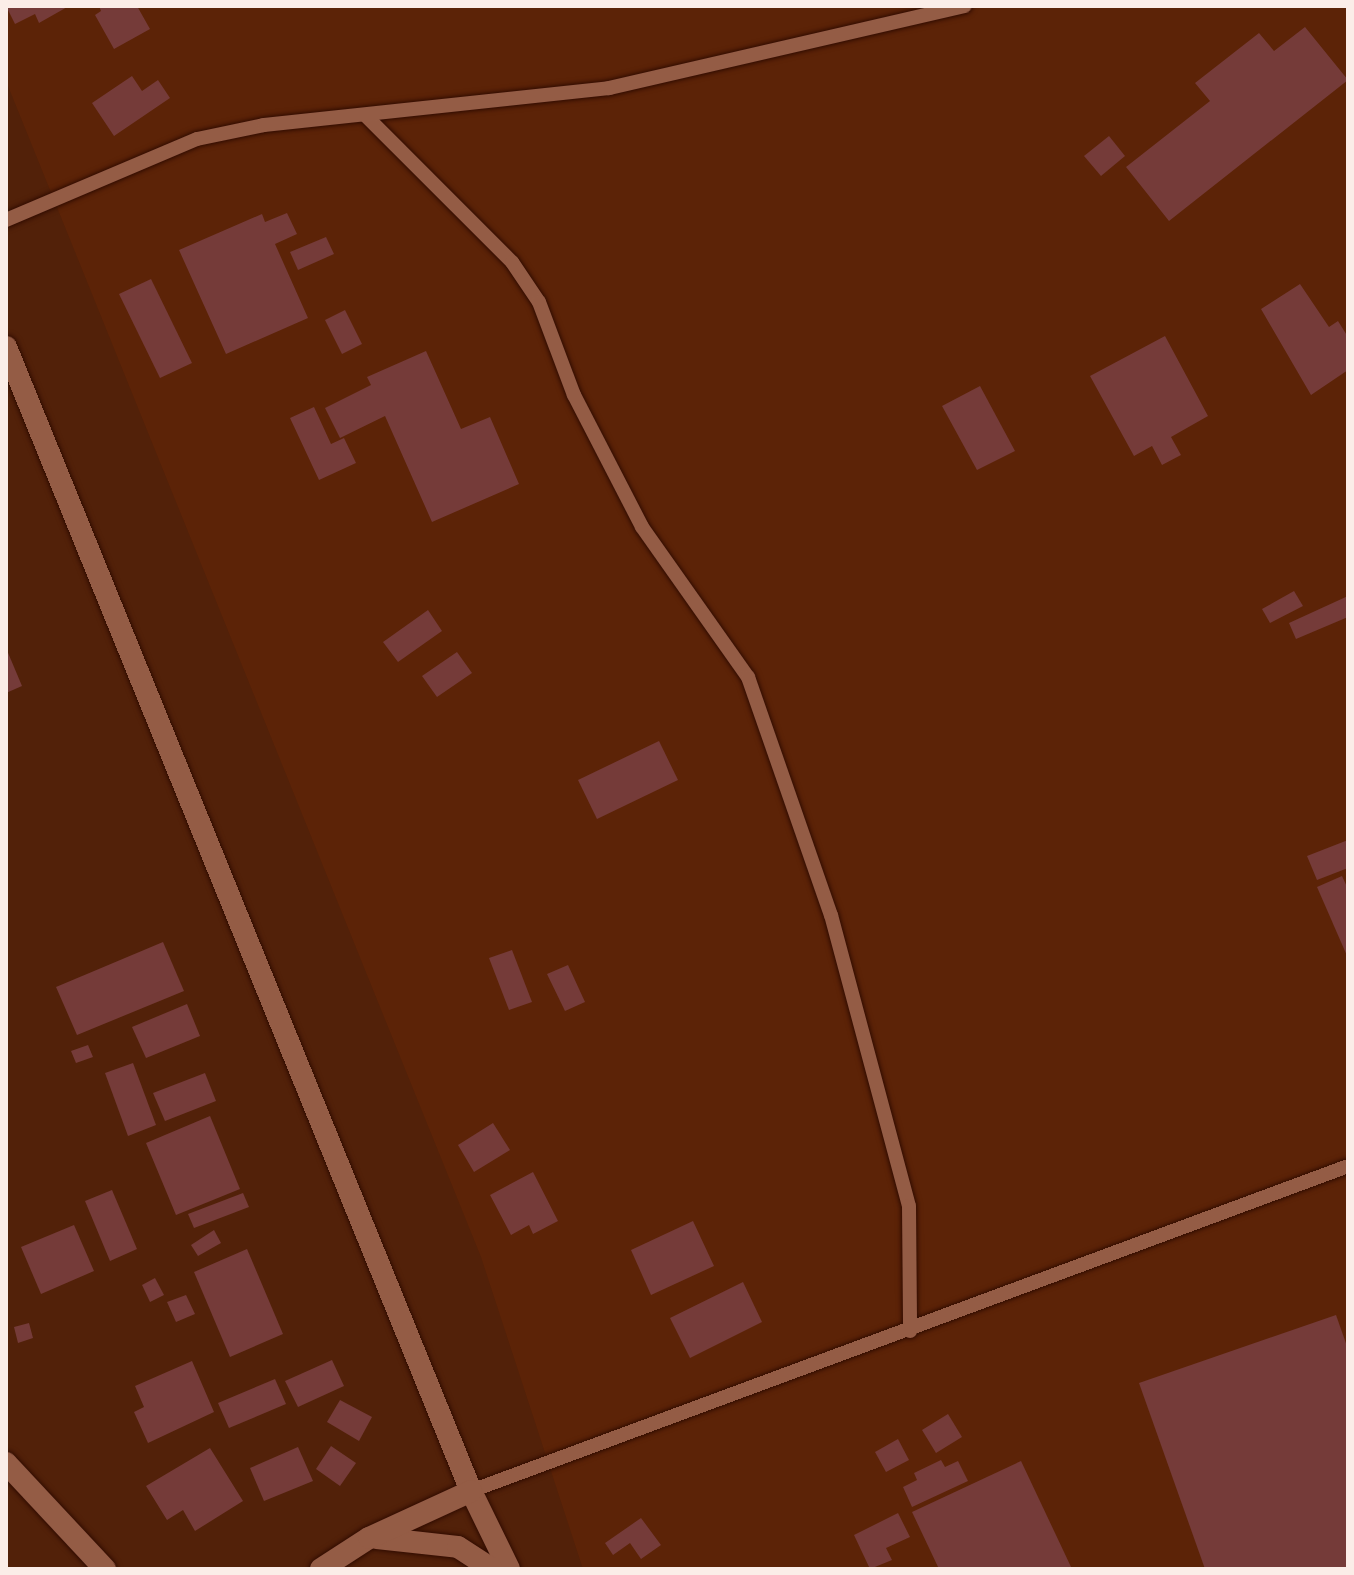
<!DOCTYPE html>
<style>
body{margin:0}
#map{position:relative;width:1354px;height:1575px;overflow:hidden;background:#522109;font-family:"IBM Plex Sans",sans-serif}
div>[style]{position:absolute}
.built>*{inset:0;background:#5c2307}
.building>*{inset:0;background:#753b39}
.roads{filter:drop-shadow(0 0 2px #310c00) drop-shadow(0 0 2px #310c00)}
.service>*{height:14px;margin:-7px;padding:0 7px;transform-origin:7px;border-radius:7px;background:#945c45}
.minor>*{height:22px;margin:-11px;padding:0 11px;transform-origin:11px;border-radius:11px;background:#945c45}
span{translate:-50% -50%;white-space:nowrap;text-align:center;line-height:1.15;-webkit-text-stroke:6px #471600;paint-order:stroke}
.frame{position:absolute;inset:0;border:8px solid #fbede8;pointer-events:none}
</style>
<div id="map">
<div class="built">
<i style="clip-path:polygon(6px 6px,1348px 6px,1348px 1569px,583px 1569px,481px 1257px,6px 81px)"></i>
</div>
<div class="building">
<i style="clip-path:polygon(6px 6px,69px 6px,39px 23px,35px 14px,15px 24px)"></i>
<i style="clip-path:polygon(99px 6px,137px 6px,150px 29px,114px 49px,95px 15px,101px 11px)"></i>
<i style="clip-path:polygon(1305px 27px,1348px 80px,1169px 221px,1126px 167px,1210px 101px,1195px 83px,1259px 33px,1274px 51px)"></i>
<i style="clip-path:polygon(132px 76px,142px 91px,158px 80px,170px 98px,114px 136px,92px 103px)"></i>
<i style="clip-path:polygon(1109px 136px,1125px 156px,1101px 176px,1084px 156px)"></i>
<i style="clip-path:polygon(287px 213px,297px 234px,275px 244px,308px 318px,226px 354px,179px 250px,262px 214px,265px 222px)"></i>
<i style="clip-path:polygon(326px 237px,334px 254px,298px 270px,290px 252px)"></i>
<i style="clip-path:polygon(151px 279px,192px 363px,160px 378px,119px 294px)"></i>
<i style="clip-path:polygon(1300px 284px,1329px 327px,1338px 321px,1348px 337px,1348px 370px,1311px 395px,1261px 309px)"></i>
<i style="clip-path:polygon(345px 310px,362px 344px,342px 354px,325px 320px)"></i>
<i style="clip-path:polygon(1165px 336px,1208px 416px,1171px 437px,1181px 455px,1162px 465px,1152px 446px,1134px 456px,1090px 376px)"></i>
<i style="clip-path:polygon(426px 351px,461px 429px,490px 417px,519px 484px,432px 522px,385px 416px,340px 438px,325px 408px,371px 385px,367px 377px)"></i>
<i style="clip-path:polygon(980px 386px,1015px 451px,977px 470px,942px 406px)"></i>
<i style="clip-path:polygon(314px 407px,331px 444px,344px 438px,356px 463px,319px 480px,290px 418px)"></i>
<i style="clip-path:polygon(1294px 591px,1303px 606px,1270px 623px,1262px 609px)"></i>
<i style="clip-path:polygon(1348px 596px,1348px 617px,1296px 639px,1289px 623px)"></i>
<i style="clip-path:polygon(428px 610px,442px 631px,398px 662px,383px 642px)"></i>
<i style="clip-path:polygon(6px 648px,22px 686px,6px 693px)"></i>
<i style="clip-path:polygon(457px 652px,472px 673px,437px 697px,422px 676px)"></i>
<i style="clip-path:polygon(659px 741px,678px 780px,597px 819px,578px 780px)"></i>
<i style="clip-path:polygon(1348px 840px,1348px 868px,1317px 880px,1307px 856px)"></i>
<i style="clip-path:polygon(1342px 876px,1348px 889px,1348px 958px,1317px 887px)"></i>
<i style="clip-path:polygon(163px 942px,184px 991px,77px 1035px,56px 987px)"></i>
<i style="clip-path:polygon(512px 950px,532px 1002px,509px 1010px,489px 958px)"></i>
<i style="clip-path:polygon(568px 965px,585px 1002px,565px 1011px,547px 974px)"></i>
<i style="clip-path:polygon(187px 1004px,200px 1036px,146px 1058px,132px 1027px)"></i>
<i style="clip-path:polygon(88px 1045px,93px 1057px,76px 1063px,71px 1051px)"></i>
<i style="clip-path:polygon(133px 1063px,156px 1125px,128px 1136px,105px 1073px)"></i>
<i style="clip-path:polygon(205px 1073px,216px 1101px,165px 1121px,153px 1093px)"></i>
<i style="clip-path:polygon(210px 1116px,240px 1189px,176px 1215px,146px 1143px)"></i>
<i style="clip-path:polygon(493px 1123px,510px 1150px,474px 1172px,458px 1145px)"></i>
<i style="clip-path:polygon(533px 1172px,558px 1221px,533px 1234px,529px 1225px,511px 1235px,490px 1195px)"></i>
<i style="clip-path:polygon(112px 1190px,137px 1249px,110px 1261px,85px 1201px)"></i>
<i style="clip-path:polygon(243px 1193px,249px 1207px,194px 1228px,188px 1214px)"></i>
<i style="clip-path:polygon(693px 1221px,714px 1266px,651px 1295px,631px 1250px)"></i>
<i style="clip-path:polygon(74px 1225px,94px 1271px,41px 1294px,21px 1247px)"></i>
<i style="clip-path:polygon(214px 1230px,221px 1243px,198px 1256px,191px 1245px)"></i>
<i style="clip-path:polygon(247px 1249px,283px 1334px,230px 1357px,194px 1272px)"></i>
<i style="clip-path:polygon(155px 1278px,164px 1295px,150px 1302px,142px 1285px)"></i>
<i style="clip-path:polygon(743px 1282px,762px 1322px,690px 1358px,670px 1318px)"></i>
<i style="clip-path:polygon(186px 1295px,195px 1314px,176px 1322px,167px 1302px)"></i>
<i style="clip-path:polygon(1336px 1315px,1348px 1349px,1348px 1569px,1205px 1569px,1139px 1383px)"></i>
<i style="clip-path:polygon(29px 1323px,33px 1338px,18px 1343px,14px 1327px)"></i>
<i style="clip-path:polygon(332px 1360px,344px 1386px,298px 1407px,285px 1381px)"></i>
<i style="clip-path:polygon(192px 1361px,214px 1412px,148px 1443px,134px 1412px,144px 1407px,135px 1386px)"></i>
<i style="clip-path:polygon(275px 1379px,286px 1404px,229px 1428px,218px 1403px)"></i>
<i style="clip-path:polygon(340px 1400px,372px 1417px,359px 1441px,327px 1422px)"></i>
<i style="clip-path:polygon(948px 1414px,962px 1437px,936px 1453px,922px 1430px)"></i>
<i style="clip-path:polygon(898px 1439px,909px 1460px,886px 1472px,875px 1452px)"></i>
<i style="clip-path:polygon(331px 1446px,356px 1463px,340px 1486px,316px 1469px)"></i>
<i style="clip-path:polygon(298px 1447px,313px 1481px,264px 1501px,250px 1468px)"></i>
<i style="clip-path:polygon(210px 1448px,243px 1501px,195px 1531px,183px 1510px,167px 1520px,146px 1486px)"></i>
<i style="clip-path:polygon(941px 1460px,945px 1467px,958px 1461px,968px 1481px,912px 1507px,903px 1487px,917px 1480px,914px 1473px)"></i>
<i style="clip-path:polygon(1021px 1461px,1072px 1569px,939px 1569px,912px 1512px)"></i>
<i style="clip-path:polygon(898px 1513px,910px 1537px,886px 1548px,892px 1560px,870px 1569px,854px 1535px)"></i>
<i style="clip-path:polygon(641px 1518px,661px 1545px,641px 1559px,630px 1543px,613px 1555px,605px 1543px)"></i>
</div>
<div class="roads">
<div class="service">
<i style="left:365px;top:115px;width:208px;rotate:45deg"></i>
<i style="left:512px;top:262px;width:48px;rotate:56deg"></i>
<i style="left:539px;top:302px;width:99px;rotate:69.4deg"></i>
<i style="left:574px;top:395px;width:148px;rotate:62.7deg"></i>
<i style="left:642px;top:527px;width:184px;rotate:54.8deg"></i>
<i style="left:748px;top:677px;width:252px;rotate:70.8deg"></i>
<i style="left:831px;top:915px;width:301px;rotate:75deg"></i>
<i style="left:909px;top:1206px;width:125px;rotate:89.5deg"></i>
<i style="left:6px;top:220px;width:207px;rotate:-23deg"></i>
<i style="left:197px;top:139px;width:68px;rotate:-11.8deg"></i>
<i style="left:264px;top:125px;width:347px;rotate:-6.1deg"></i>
<i style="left:609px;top:88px;width:365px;rotate:-13deg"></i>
<i style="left:471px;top:1491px;width:935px;rotate:-20.33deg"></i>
</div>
<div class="minor">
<i style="left:6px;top:347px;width:1235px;rotate:67.88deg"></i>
<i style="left:471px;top:1491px;width:87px;rotate:64deg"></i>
<i style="left:6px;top:1463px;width:145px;rotate:47deg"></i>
<i style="left:377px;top:1538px;width:81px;rotate:6.3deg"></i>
<i style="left:458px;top:1547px;width:40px;rotate:32.9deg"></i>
<i style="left:321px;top:1569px;width:57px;rotate:-32.9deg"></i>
<i style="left:369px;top:1538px;width:112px;rotate:-24.7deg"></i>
</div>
</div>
<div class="frame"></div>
</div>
